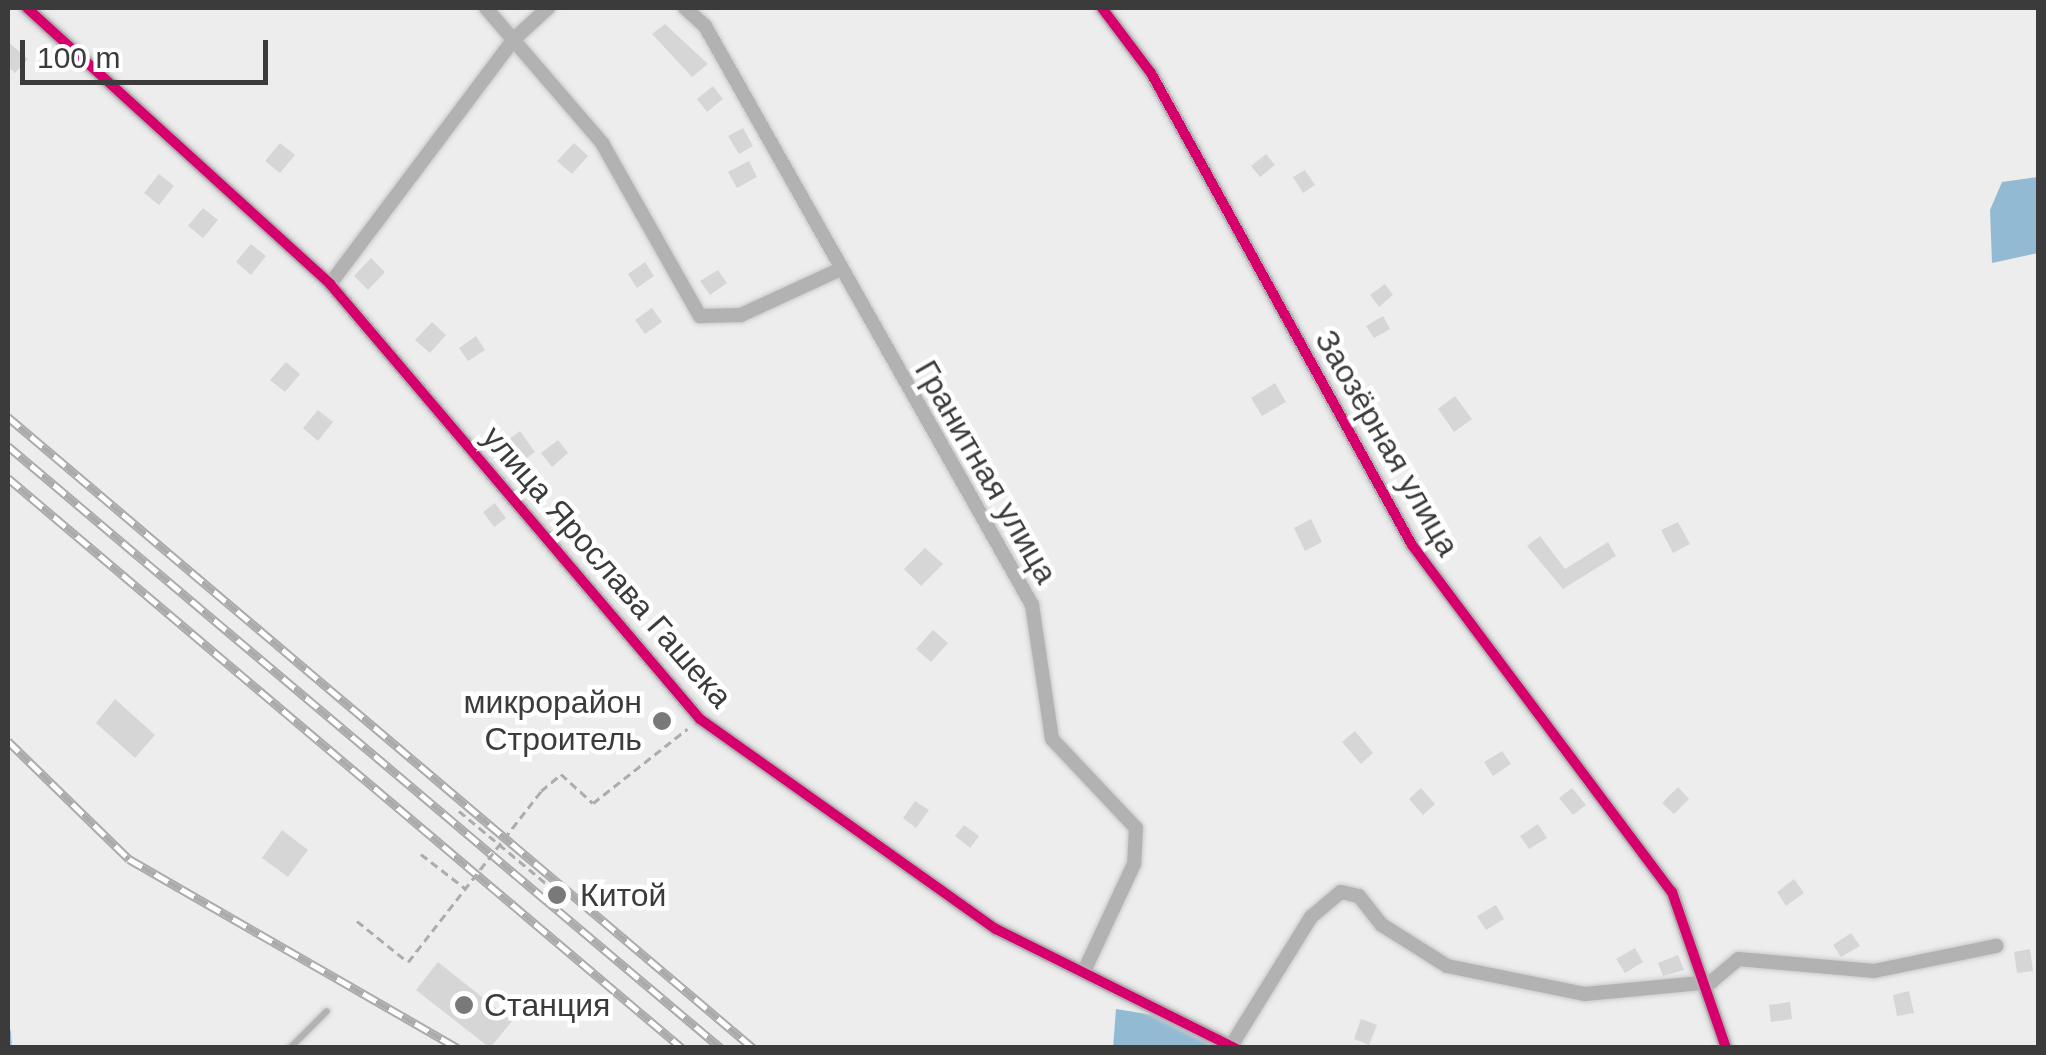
<!DOCTYPE html>
<meta charset="utf-8">
<style>
body{margin:0}
#map{position:relative;width:2046px;height:1055px;overflow:hidden;background:#ededee;font-family:Helvetica,sans-serif}
div>[style]{position:absolute}
.water>*{inset:0;background:#92bbd3}
.stream>*{height:5px;margin:-2.5px;padding:0 2.5px;transform-origin:2.5px;border-radius:2.5px;background:#92bbd3}
.building>*{inset:0;background:#d7d6d7}
.path>*{height:2.5px;margin-top:-1.25px;transform-origin:0;background:repeating-linear-gradient(90deg,#acacad 0 8px,transparent 0 13px)}
.roads{filter:drop-shadow(0 0 2px #c9c9ca) drop-shadow(0 0 2px #c9c9ca)}
.lane>*{height:6px;margin:-3px;padding:0 3px;transform-origin:3px;border-radius:3px;background:#b3b2b2}
.street>*{height:14px;margin:-7px;padding:0 7px;transform-origin:7px;border-radius:7px;background:#b3b2b2}
.rail>*{height:9px;margin-top:-4.5px;transform-origin:0;background:repeating-linear-gradient(90deg,#fff 0 15px,#acabac 0 30px);box-sizing:border-box;border-block:2px solid #acabac}
.path-bridge>*{height:2.5px;margin-top:-1.25px;transform-origin:0;background:repeating-linear-gradient(90deg,#acacad 0 8px,transparent 0 13px)}
.cycleway>*{height:10px;margin:-5px;padding:0 5px;transform-origin:5px;border-radius:5px;background:#d6006c}
.dots>*{width:28px;height:28px;translate:-50% -50%;box-sizing:border-box;border:5px solid #fff;border-radius:50%}
span{translate:-50% -50%;white-space:nowrap;text-align:center;line-height:1.15;-webkit-text-stroke:9px #fff;paint-order:stroke}
.street-label{font-size:32px;color:#3b3b3b}
.poi-label{font-size:32px;color:#3b3b3b}
.right{translate:-100% -50%;text-align:right}
.left{translate:0 -50%;text-align:left}
.frame{position:absolute;inset:0;border:10px solid #3b3b3b;pointer-events:none}
.scale{position:absolute;left:20px;top:40px;width:248px;height:45px;box-sizing:border-box;border:5px solid #3b3b3b;border-top:0;padding-left:12px;font-size:30px;line-height:35px;white-space:nowrap;color:#3b3b3b;-webkit-text-stroke:8px #fff;paint-order:stroke}
</style>
<div id="map">
<div class="water">
<i style="clip-path:polygon(2038px 177px,2038px 253px,1992px 263px,1990px 210px,2002px 182px)"></i>
<i style="clip-path:polygon(1116px 1009px,1159px 1016px,1224px 1048px,1113px 1048px)"></i>
</div>
<div class="stream">
<i style="left:8px;top:1031px;width:17px;rotate:87deg"></i>
</div>
<div class="building">
<i style="clip-path:polygon(665px 24px,708px 64px,692px 77px,652px 34px)"></i>
<i style="clip-path:polygon(8px 42px,28px 59px,15px 73px,8px 67px)"></i>
<i style="clip-path:polygon(713px 86px,723px 99px,707px 112px,697px 99px)"></i>
<i style="clip-path:polygon(743px 128px,753px 146px,739px 154px,728px 136px)"></i>
<i style="clip-path:polygon(280px 143px,295px 155px,280px 173px,265px 161px)"></i>
<i style="clip-path:polygon(574px 143px,588px 156px,572px 174px,557px 161px)"></i>
<i style="clip-path:polygon(1266px 154px,1275px 165px,1260px 177px,1251px 166px)"></i>
<i style="clip-path:polygon(749px 161px,757px 177px,737px 188px,728px 172px)"></i>
<i style="clip-path:polygon(1305px 170px,1315px 185px,1303px 193px,1293px 177px)"></i>
<i style="clip-path:polygon(159px 174px,174px 186px,159px 205px,144px 193px)"></i>
<i style="clip-path:polygon(203px 208px,218px 220px,203px 238px,188px 226px)"></i>
<i style="clip-path:polygon(251px 244px,266px 256px,251px 275px,236px 262px)"></i>
<i style="clip-path:polygon(371px 258px,385px 272px,368px 290px,354px 276px)"></i>
<i style="clip-path:polygon(645px 262px,654px 276px,637px 288px,628px 274px)"></i>
<i style="clip-path:polygon(718px 270px,727px 283px,710px 295px,700px 281px)"></i>
<i style="clip-path:polygon(1385px 284px,1393px 295px,1379px 307px,1370px 295px)"></i>
<i style="clip-path:polygon(652px 308px,662px 322px,645px 334px,635px 320px)"></i>
<i style="clip-path:polygon(1383px 316px,1390px 329px,1374px 338px,1366px 326px)"></i>
<i style="clip-path:polygon(432px 322px,446px 335px,430px 353px,415px 340px)"></i>
<i style="clip-path:polygon(476px 336px,485px 350px,468px 361px,459px 348px)"></i>
<i style="clip-path:polygon(286px 362px,300px 374px,285px 392px,270px 380px)"></i>
<i style="clip-path:polygon(1275px 383px,1286px 402px,1262px 416px,1251px 398px)"></i>
<i style="clip-path:polygon(1455px 396px,1472px 419px,1454px 432px,1438px 409px)"></i>
<i style="clip-path:polygon(318px 410px,333px 422px,318px 441px,303px 428px)"></i>
<i style="clip-path:polygon(520px 431px,535px 452px,519px 464px,503px 444px)"></i>
<i style="clip-path:polygon(558px 440px,568px 453px,552px 467px,541px 453px)"></i>
<i style="clip-path:polygon(495px 503px,506px 518px,494px 527px,483px 512px)"></i>
<i style="clip-path:polygon(1311px 519px,1322px 542px,1305px 551px,1294px 528px)"></i>
<i style="clip-path:polygon(1678px 522px,1690px 544px,1673px 553px,1661px 530px)"></i>
<i style="clip-path:polygon(1540px 536px,1565px 569px,1608px 542px,1616px 556px,1563px 589px,1527px 546px)"></i>
<i style="clip-path:polygon(925px 548px,943px 564px,921px 586px,904px 569px)"></i>
<i style="clip-path:polygon(933px 630px,948px 643px,931px 662px,916px 649px)"></i>
<i style="clip-path:polygon(115px 699px,155px 735px,135px 758px,96px 723px)"></i>
<i style="clip-path:polygon(1355px 731px,1373px 753px,1361px 764px,1342px 742px)"></i>
<i style="clip-path:polygon(1502px 751px,1511px 764px,1493px 776px,1484px 762px)"></i>
<i style="clip-path:polygon(1678px 787px,1689px 799px,1674px 814px,1662px 803px)"></i>
<i style="clip-path:polygon(1421px 788px,1435px 804px,1423px 815px,1409px 799px)"></i>
<i style="clip-path:polygon(1572px 788px,1586px 805px,1573px 815px,1559px 798px)"></i>
<i style="clip-path:polygon(915px 801px,929px 810px,916px 828px,903px 818px)"></i>
<i style="clip-path:polygon(1538px 824px,1547px 838px,1529px 849px,1520px 836px)"></i>
<i style="clip-path:polygon(964px 825px,979px 836px,970px 848px,955px 836px)"></i>
<i style="clip-path:polygon(282px 830px,308px 850px,288px 877px,262px 858px)"></i>
<i style="clip-path:polygon(1794px 879px,1804px 893px,1786px 906px,1777px 892px)"></i>
<i style="clip-path:polygon(1496px 905px,1504px 919px,1486px 930px,1477px 916px)"></i>
<i style="clip-path:polygon(1851px 933px,1860px 946px,1841px 957px,1833px 945px)"></i>
<i style="clip-path:polygon(1635px 948px,1643px 962px,1625px 973px,1616px 959px)"></i>
<i style="clip-path:polygon(2030px 949px,2033px 971px,2017px 973px,2014px 952px)"></i>
<i style="clip-path:polygon(1678px 955px,1684px 970px,1663px 976px,1658px 963px)"></i>
<i style="clip-path:polygon(438px 962px,512px 1021px,490px 1048px,416px 990px)"></i>
<i style="clip-path:polygon(1909px 991px,1914px 1013px,1897px 1016px,1893px 995px)"></i>
<i style="clip-path:polygon(1790px 1002px,1792px 1019px,1771px 1022px,1769px 1005px)"></i>
<i style="clip-path:polygon(1361px 1019px,1377px 1025px,1369px 1045px,1354px 1039px)"></i>
</div>
<div class="path">
<i style="left:541px;top:791px;width:26px;rotate:-40deg"></i>
<i style="left:561px;top:774px;width:43px;rotate:42.2deg"></i>
<i style="left:593px;top:803px;width:120px;rotate:-38.2deg"></i>
<i style="left:459px;top:811px;width:116px;rotate:39.7deg"></i>
<i style="left:421px;top:854px;width:56px;rotate:37.7deg"></i>
<i style="left:357px;top:921px;width:65px;rotate:38.8deg"></i>
</div>
<div class="roads">
<div class="lane">
<i style="left:290px;top:1048px;width:52px;rotate:-45deg"></i>
</div>
<div class="street">
<i style="left:27px;top:8px;width:410px;rotate:42.3deg"></i>
<i style="left:330px;top:284px;width:571px;rotate:49.62deg"></i>
<i style="left:700px;top:719px;width:363px;rotate:35.4deg"></i>
<i style="left:996px;top:929px;width:267px;rotate:26.5deg"></i>
<i style="left:486px;top:8px;width:178px;rotate:49.3deg"></i>
<i style="left:602px;top:143px;width:199px;rotate:60.5deg"></i>
<i style="left:700px;top:316px;width:41px;rotate:-1.4deg"></i>
<i style="left:741px;top:315px;width:108px;rotate:-24.7deg"></i>
<i style="left:685px;top:8px;width:27px;rotate:42deg"></i>
<i style="left:705px;top:26px;width:665px;rotate:60.54deg"></i>
<i style="left:1032px;top:605px;width:135px;rotate:81.5deg"></i>
<i style="left:1052px;top:739px;width:122px;rotate:46.7deg"></i>
<i style="left:1136px;top:828px;width:36px;rotate:93deg"></i>
<i style="left:1134px;top:864px;width:118px;rotate:115deg"></i>
<i style="left:1102px;top:8px;width:81px;rotate:53deg"></i>
<i style="left:1151px;top:73px;width:539px;rotate:61.06deg"></i>
<i style="left:1412px;top:545px;width:434px;rotate:53.2deg"></i>
<i style="left:1672px;top:892px;width:165px;rotate:70.9deg"></i>
<i style="left:330px;top:284px;width:306px;rotate:-53.1deg"></i>
<i style="left:514px;top:39px;width:46px;rotate:-42.4deg"></i>
<i style="left:1231px;top:1046px;width:152px;rotate:-58.2deg"></i>
<i style="left:1311px;top:917px;width:39px;rotate:-40deg"></i>
<i style="left:1341px;top:892px;width:18px;rotate:13deg"></i>
<i style="left:1359px;top:896px;width:37px;rotate:52deg"></i>
<i style="left:1382px;top:925px;width:77px;rotate:32.2deg"></i>
<i style="left:1447px;top:966px;width:141px;rotate:11.5deg"></i>
<i style="left:1585px;top:994px;width:127px;rotate:-5.4deg"></i>
<i style="left:1711px;top:982px;width:35px;rotate:-40deg"></i>
<i style="left:1738px;top:959px;width:137px;rotate:5deg"></i>
<i style="left:1874px;top:971px;width:125px;rotate:-11.6deg"></i>
</div>
</div>
<div class="rail">
<i style="left:8px;top:417px;width:976px;rotate:40.26deg"></i>
<i style="left:8px;top:446px;width:933px;rotate:40.18deg"></i>
<i style="left:8px;top:478px;width:883px;rotate:40.22deg"></i>
<i style="left:8px;top:741px;width:169px;rotate:44.3deg"></i>
<i style="left:129px;top:859px;width:379px;rotate:29.9deg"></i>
</div>
<div class="path-bridge">
<i style="left:408px;top:962px;width:217px;rotate:-52.1deg"></i>
</div>
<div class="cycleway">
<i style="left:27px;top:8px;width:410px;rotate:42.3deg"></i>
<i style="left:330px;top:284px;width:571px;rotate:49.62deg"></i>
<i style="left:700px;top:719px;width:363px;rotate:35.4deg"></i>
<i style="left:996px;top:929px;width:267px;rotate:26.5deg"></i>
<i style="left:1102px;top:8px;width:81px;rotate:53deg"></i>
<i style="left:1151px;top:73px;width:539px;rotate:61.06deg"></i>
<i style="left:1412px;top:545px;width:434px;rotate:53.2deg"></i>
<i style="left:1672px;top:892px;width:165px;rotate:70.9deg"></i>
</div>
<div class="dots">
<i style="left:662px;top:721px;background:#79797a"></i>
<i style="left:557px;top:895px;background:#79797a"></i>
<i style="left:464px;top:1005px;background:#79797a"></i>
</div>
<div class="street-label">
<span style="left:1387px;top:443px;rotate:60deg">Заозёрная улица</span>
<span style="left:986px;top:472px;rotate:60deg">Гранитная улица</span>
<span style="left:607px;top:567px;rotate:49deg">улица Ярослава Гашека</span>
</div>
<div class="poi-label">
<span class="right" style="left:642px;top:721px">микрорайон<br>Строитель</span>
<span class="left" style="left:580px;top:895px">Китой</span>
<span class="left" style="left:484px;top:1005px">Станция</span>
</div>
<div class="frame"></div>
<div class="scale">100 m</div>
</div>
